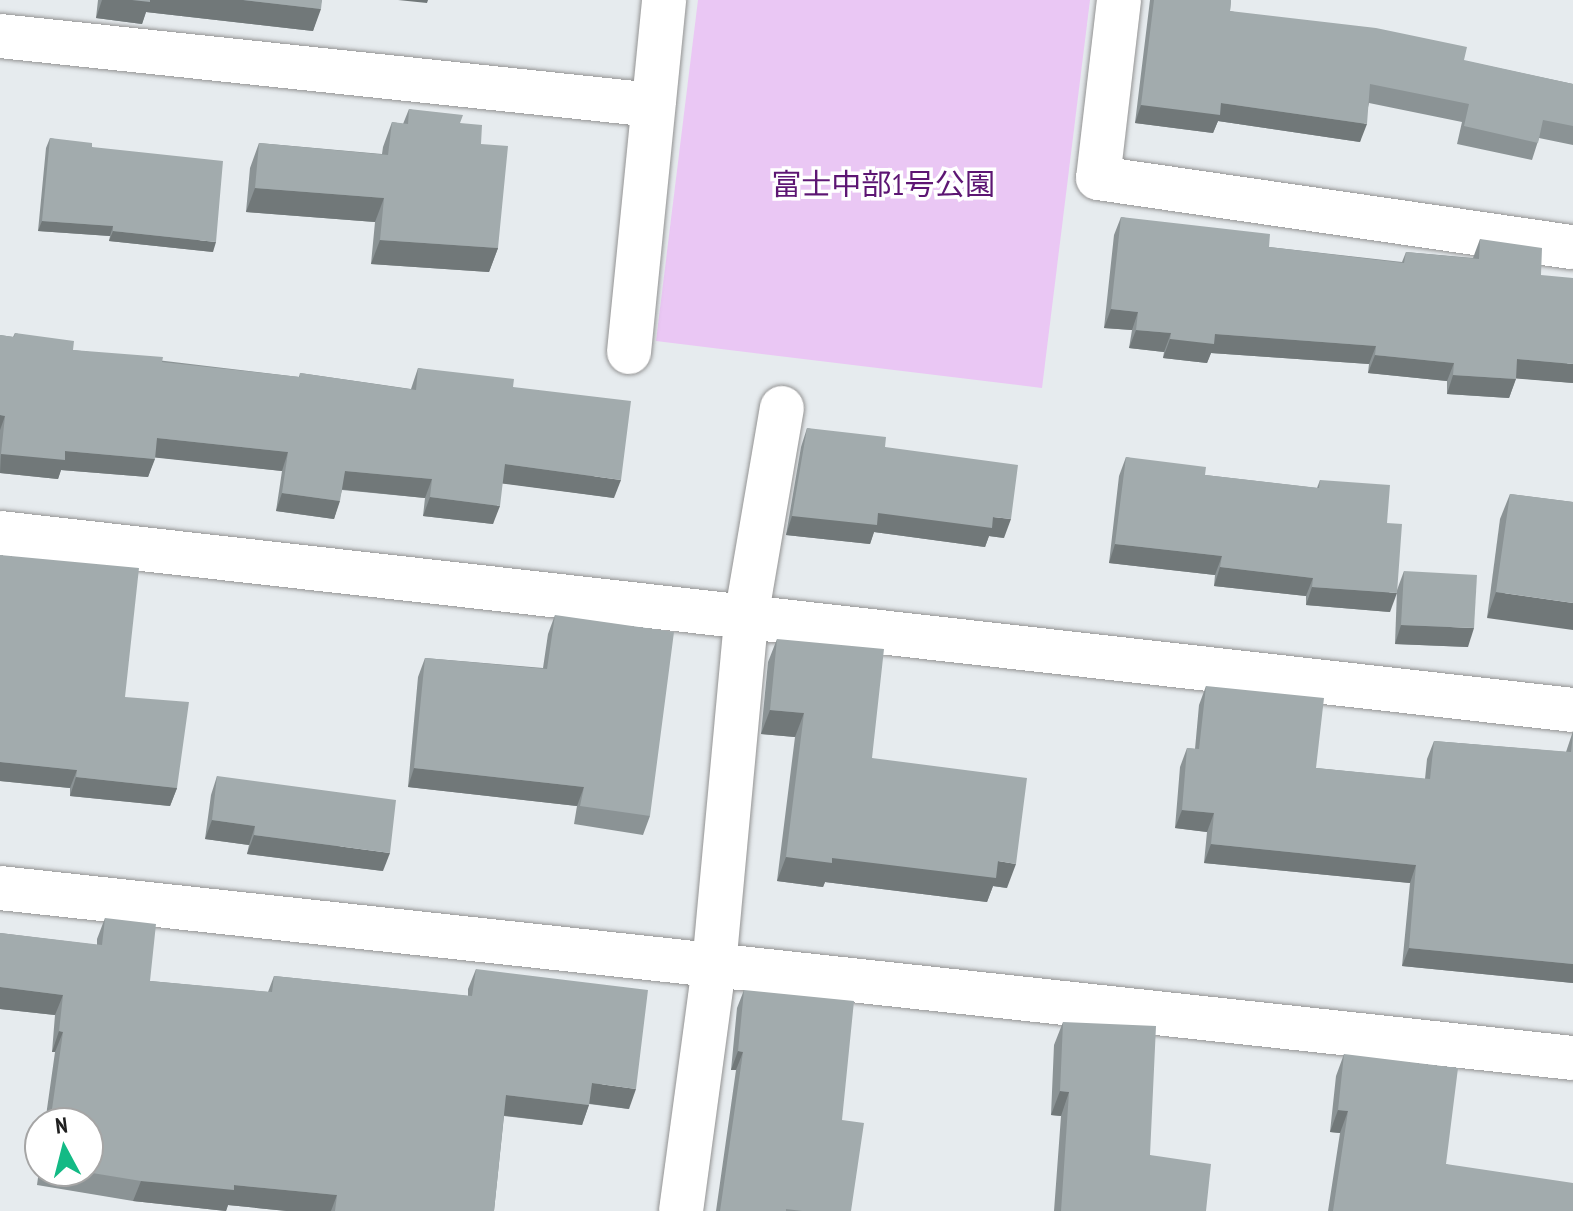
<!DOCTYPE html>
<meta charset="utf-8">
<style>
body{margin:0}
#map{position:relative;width:1573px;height:1211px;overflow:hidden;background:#e6ebee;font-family:"PT Sans Narrow","Noto Sans JP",sans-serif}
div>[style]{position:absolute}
.park>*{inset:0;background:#eac7f4}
.roads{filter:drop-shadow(0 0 2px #939393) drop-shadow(0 0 2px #939393)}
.minor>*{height:44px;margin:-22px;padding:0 22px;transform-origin:22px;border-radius:22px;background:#fff}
.wall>*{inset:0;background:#8b9395}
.shaded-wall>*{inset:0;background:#717879}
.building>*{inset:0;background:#a2abad}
span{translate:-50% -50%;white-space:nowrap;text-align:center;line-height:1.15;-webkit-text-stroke:7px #fff;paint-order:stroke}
.park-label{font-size:30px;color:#5d1673}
.north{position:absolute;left:24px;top:1107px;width:80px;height:80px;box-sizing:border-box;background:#fff;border:2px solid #a5a5a5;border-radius:50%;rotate:353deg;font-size:22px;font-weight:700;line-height:32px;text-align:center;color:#1f1f1f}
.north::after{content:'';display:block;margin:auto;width:28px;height:36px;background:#13ba85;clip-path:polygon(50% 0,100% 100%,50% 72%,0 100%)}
</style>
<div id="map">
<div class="park">
<i style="clip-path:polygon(698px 0,1090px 0,1042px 388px,656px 341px)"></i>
</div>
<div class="roads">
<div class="minor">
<i style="left:1119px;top:0;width:179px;rotate:96.7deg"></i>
<i style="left:1098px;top:178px;width:480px;rotate:8.3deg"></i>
<i style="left:0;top:36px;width:657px;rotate:6.03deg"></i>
<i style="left:629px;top:352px;width:354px;rotate:-84.3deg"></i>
<i style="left:0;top:533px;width:1583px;rotate:6.42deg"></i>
<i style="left:0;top:888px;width:1582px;rotate:6.17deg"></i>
<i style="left:681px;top:1211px;width:247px;rotate:-82.3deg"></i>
<i style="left:714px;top:966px;width:349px;rotate:-84.7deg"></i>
<i style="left:746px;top:618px;width:213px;rotate:-80.3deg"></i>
</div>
</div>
<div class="wall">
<i style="clip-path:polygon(98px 0,322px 0,313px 31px,146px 12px,142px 24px,96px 18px)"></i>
<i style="clip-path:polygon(1150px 0,1231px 0,1230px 11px,1573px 84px,1573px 145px,1539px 138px,1532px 160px,1457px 144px,1462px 122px,1369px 103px,1360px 142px,1218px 121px,1213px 133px,1135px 123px)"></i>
<i style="clip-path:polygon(409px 109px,460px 123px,481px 144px,498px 248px,489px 272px,371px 264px,375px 222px,246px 212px,250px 168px,259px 143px,382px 154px,383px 147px,392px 122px,403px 124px)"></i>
<i style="clip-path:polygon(50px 138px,92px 147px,213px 252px,109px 241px,110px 236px,38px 231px,46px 148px)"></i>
<i style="clip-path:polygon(1121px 217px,1269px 247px,1402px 262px,1406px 252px,1473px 258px,1480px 239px,1541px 275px,1573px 383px,1516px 378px,1509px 398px,1447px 394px,1447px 381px,1368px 373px,1369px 364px,1211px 353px,1207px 363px,1163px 358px,1164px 352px,1129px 348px,1132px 330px,1104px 328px,1114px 235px)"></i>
<i style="clip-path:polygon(15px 333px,73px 350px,299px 377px,300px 373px,411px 389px,418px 368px,513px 387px,614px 498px,502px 483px,493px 524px,423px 516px,425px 498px,342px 490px,334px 519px,276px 511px,282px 471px,155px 457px,148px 477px,61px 470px,58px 479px,0 473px,0 335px,13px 337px)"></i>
<i style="clip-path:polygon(807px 428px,885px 447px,1004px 538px,989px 536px,985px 547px,874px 532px,870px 544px,786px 535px,801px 447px)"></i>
<i style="clip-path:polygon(1126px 457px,1205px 475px,1317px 488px,1320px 480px,1387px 523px,1390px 612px,1306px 605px,1306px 596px,1214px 586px,1215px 575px,1109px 563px,1119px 476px)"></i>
<i style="clip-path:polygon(1510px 494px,1573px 502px,1487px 618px,1500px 519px)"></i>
<i style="clip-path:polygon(0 555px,125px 697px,177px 788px,170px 806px,70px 796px,70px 788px,0 781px)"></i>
<i style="clip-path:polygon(1404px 571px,1468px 647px,1395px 644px,1397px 590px)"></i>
<i style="clip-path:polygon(555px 615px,650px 816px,643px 835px,574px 824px,577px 806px,408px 787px,418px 677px,425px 658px,543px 668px,548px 634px)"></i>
<i style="clip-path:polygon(777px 639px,872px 758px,1007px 888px,993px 886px,987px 902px,825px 882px,823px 887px,777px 881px,795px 737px,761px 734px,768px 662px)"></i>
<i style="clip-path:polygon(1206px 686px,1316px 768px,1425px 779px,1427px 759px,1434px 741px,1566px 752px,1573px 731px,1573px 983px,1402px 966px,1410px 883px,1204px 863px,1207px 832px,1175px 828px,1180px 767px,1187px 748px,1195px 749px,1199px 705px)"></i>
<i style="clip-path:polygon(217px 776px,383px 871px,247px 854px,249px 845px,205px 839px,211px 795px)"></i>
<i style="clip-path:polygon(105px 918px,150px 981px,268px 992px,274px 976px,468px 996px,468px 989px,476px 969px,629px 1109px,589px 1104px,582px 1125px,504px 1116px,494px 1211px,287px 1211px,228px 1205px,226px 1211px,133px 1201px,37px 1185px,40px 1163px,40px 1171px,88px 1171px,88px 1123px,45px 1123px,55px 1052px,52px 1052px,55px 1015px,0 1009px,0 933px,97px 945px,97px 939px)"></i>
<i style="clip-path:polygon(744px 990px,842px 1120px,851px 1211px,716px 1211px,736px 1070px,731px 1070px,737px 1008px)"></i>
<i style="clip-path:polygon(1063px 1022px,1150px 1155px,1206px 1211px,1054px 1211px,1061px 1116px,1051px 1115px,1054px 1045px)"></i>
<i style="clip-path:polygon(1344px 1054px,1446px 1164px,1573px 1211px,1328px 1211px,1340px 1133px,1330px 1132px,1336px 1076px)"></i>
</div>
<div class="shaded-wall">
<i style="clip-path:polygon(102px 0,243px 0,321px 9px,313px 31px,146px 12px,142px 24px,96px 18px)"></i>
<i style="clip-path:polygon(398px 0,428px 0,427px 3px)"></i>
<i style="clip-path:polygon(1221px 103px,1367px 124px,1360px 142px,1218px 121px,1213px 133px,1135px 123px,1141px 105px)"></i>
<i style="clip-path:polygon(255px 188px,384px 198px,375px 222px,246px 212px)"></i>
<i style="clip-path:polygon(42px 221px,113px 226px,110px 236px,38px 231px)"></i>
<i style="clip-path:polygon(113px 231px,216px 242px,213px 252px,109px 241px)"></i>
<i style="clip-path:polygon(380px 240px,498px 248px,489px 272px,371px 264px)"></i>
<i style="clip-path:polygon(1111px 309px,1138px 312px,1132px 330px,1104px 328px)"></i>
<i style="clip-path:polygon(1136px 330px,1171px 333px,1164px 352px,1129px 348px)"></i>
<i style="clip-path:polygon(1215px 334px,1376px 346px,1369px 364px,1211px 353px,1207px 363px,1163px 358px,1170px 339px)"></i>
<i style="clip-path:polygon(1375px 355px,1454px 363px,1447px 381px,1368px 373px)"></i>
<i style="clip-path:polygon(1517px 359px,1573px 364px,1573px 383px,1510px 378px)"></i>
<i style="clip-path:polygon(1453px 375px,1516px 379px,1509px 398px,1447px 394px)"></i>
<i style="clip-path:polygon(0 415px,5px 416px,0 430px)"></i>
<i style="clip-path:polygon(157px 438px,288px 452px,282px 471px,150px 457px)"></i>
<i style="clip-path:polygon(65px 451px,155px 459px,148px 477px,61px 470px,58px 479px,0 473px,1px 454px)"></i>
<i style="clip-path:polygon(505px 464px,621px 480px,614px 498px,498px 483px)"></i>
<i style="clip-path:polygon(345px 471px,432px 479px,425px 498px,338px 489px)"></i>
<i style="clip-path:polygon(282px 493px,340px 501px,334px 519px,276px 511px)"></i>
<i style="clip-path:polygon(430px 497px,500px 506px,493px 524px,423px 516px)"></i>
<i style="clip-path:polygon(878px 513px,993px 517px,1011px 519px,1004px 538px,989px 536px,985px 547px,874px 532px,870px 544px,786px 535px,792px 516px)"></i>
<i style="clip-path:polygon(1115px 544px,1222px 556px,1215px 575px,1109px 563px)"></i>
<i style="clip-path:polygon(1220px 567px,1313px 578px,1306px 596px,1214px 586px)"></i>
<i style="clip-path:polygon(1312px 587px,1397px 593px,1390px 612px,1306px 605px)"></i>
<i style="clip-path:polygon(1496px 592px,1573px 603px,1573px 630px,1487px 618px)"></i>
<i style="clip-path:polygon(1401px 625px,1474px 628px,1468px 647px,1395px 644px)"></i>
<i style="clip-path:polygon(770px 710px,804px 713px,795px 737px,761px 734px)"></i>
<i style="clip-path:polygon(0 762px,77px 770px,70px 788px,0 781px)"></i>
<i style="clip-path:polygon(414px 768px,584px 787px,577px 806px,408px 787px)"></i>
<i style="clip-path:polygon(76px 777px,177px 788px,170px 806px,70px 796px)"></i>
<i style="clip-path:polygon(1182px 810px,1214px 813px,1207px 832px,1175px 828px)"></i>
<i style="clip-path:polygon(212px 820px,255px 826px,249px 845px,205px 839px)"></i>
<i style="clip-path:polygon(254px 835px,390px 853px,383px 871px,247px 854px)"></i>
<i style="clip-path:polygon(1211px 844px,1416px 865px,1410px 883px,1204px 863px)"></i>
<i style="clip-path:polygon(786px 857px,998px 861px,1016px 864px,1007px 888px,993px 886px,987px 902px,825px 882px,823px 887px,777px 881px)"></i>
<i style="clip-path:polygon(1409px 948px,1573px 964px,1573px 983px,1402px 966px)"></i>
<i style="clip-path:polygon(0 987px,63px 995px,55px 1015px,0 1009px)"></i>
<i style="clip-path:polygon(59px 1031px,63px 1032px,55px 1052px,52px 1052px)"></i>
<i style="clip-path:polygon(738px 1051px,743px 1052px,736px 1070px,731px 1070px)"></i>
<i style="clip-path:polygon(592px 1083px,636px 1089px,629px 1109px,585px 1103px)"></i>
<i style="clip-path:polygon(1060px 1091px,1069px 1092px,1061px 1116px,1051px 1115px)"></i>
<i style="clip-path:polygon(506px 1095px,589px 1105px,582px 1125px,499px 1115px)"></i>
<i style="clip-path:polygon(1338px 1110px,1348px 1111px,1340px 1133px,1330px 1132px)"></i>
<i style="clip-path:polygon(141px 1181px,234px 1185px,337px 1195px,331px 1211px,287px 1211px,228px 1205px,226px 1211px,133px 1201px)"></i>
</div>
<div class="building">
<i style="clip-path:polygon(132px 0,150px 0,150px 2px)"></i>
<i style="clip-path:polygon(243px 0,322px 0,321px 9px)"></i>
<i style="clip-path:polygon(1154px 0,1231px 0,1230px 11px,1376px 28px,1467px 47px,1464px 60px,1573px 84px,1573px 126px,1543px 120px,1538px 143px,1464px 126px,1469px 104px,1370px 84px,1367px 124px,1221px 103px,1220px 115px,1141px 105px)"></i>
<i style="clip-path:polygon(409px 109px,463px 115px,460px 123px,482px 125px,481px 144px,508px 146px,498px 248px,380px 240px,384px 198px,255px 188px,259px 143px,388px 155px,392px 122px,408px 124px)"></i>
<i style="clip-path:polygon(50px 138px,92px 143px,92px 147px,223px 161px,216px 242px,113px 231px,113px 226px,42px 221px)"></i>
<i style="clip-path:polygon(1121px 217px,1270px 234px,1269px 247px,1404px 263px,1406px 252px,1479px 259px,1480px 239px,1542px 248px,1541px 275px,1573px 278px,1573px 364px,1517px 359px,1516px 379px,1453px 375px,1454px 363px,1375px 355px,1376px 346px,1215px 334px,1214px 344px,1170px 339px,1171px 333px,1136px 330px,1138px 312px,1111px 309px)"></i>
<i style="clip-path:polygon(15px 333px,74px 341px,73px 350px,163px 357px,162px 362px,300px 377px,300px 373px,416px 390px,418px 368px,514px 379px,513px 387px,631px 401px,621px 480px,505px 464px,500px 506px,430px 497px,432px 479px,345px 471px,340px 501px,282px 493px,288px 452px,157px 438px,155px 459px,65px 451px,65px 460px,1px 454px,5px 416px,0 415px,0 335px,14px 337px)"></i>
<i style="clip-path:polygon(807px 428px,886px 437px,885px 447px,1018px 465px,1011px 519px,993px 517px,992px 528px,878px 513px,877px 525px,792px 516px)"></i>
<i style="clip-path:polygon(1126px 457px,1206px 467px,1205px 475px,1319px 488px,1320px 480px,1390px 485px,1387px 523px,1402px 524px,1397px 593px,1312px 587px,1313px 578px,1220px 567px,1222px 556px,1115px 544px)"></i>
<i style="clip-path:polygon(1510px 494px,1573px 502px,1573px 603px,1496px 592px)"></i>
<i style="clip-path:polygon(0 555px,139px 568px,125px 697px,189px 702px,177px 788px,76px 777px,77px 770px,0 762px)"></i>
<i style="clip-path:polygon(1404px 571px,1477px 575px,1474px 628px,1401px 625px)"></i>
<i style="clip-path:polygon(555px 615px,674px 632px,650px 816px,580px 806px,584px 787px,414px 768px,425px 658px,547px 669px)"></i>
<i style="clip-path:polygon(777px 639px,884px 649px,872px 758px,1027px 778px,1016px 864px,998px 861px,996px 878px,832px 858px,832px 863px,786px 857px,804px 713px,770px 710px)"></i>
<i style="clip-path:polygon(1206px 686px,1324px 698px,1316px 768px,1430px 779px,1434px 741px,1571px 752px,1573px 734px,1573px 964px,1409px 948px,1416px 865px,1211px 844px,1214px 813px,1182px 810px,1187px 748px,1199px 749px)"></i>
<i style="clip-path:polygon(217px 776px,396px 800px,390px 853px,254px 835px,255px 826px,212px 820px)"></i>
<i style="clip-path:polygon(105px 918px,156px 924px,150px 981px,272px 992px,274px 976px,472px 996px,476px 969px,648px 990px,636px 1089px,592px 1083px,589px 1105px,506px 1095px,494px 1211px,335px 1211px,337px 1195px,234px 1185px,234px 1190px,141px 1181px,80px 1171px,88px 1171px,88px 1123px,50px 1123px,63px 1032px,59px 1031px,63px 995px,0 987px,0 933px,102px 945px)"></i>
<i style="clip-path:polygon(744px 990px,854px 1001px,842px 1120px,864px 1123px,851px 1211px,802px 1211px,786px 1209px,786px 1211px,720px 1211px,743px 1052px,738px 1051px)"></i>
<i style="clip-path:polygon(1063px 1022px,1156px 1026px,1150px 1155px,1211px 1164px,1206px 1211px,1061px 1211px,1069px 1092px,1060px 1091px)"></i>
<i style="clip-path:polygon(1344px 1054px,1458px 1068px,1446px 1164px,1573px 1183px,1573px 1211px,1333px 1211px,1348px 1111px,1338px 1110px)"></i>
</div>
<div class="park-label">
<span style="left:883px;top:184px">富士中部1号公園</span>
</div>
<div class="north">N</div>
</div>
